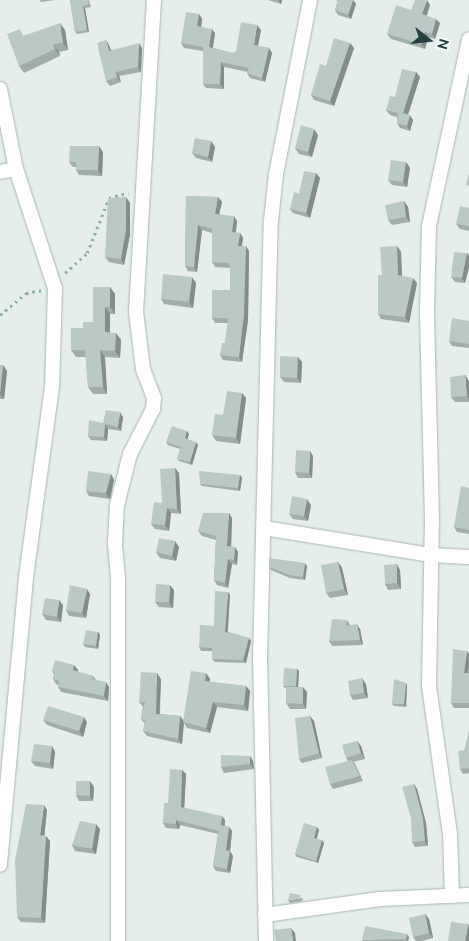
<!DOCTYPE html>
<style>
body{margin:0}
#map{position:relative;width:469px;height:941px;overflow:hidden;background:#e6eeec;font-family:Ubuntu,sans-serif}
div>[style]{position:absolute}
.path>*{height:2.5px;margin-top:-1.25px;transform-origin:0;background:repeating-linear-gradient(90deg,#88b0ac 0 2.5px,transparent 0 6.5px)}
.roads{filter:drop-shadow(0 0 1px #a8b6b4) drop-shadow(0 0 1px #a8b6b4)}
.minor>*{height:14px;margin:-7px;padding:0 7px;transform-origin:7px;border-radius:7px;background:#fff}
.wall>*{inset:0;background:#a1adaa}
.shaded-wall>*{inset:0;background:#838d8b}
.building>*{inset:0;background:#bbc9c6}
span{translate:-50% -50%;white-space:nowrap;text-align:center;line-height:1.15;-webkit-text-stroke:4px #f7faf9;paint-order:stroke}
.north{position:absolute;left:404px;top:15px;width:50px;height:50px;-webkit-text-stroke:4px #f7faf9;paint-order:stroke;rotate:106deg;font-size:14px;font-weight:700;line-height:20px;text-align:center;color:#25403e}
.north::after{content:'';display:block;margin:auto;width:18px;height:22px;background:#25403e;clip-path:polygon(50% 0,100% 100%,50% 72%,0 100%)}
</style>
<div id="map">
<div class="path">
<i style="left:65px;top:273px;width:30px;rotate:-42deg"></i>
<i style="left:87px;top:253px;width:59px;rotate:-68.2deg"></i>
<i style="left:109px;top:198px;width:20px;rotate:-15deg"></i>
<i style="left:0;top:315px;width:34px;rotate:-40deg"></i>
<i style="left:26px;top:293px;width:17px;rotate:-10deg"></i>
</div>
<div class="roads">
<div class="minor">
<i style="left:0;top:89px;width:82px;rotate:78.7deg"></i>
<i style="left:16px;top:169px;width:125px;rotate:71.9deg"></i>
<i style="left:55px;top:288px;width:99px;rotate:91.7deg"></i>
<i style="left:52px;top:387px;width:193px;rotate:97.8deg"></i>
<i style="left:26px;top:578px;width:288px;rotate:95.2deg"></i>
<i style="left:0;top:172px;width:16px;rotate:-11deg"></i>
<i style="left:264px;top:528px;width:168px;rotate:9.2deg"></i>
<i style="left:430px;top:555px;width:39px;rotate:3deg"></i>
<i style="left:452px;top:896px;width:62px;rotate:-91.8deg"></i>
<i style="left:450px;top:834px;width:148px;rotate:-98.1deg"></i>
<i style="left:429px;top:687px;width:167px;rotate:-89deg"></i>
<i style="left:432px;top:520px;width:211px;rotate:-91.4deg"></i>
<i style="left:427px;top:309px;width:83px;rotate:-88.6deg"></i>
<i style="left:429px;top:226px;width:191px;rotate:-77.9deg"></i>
<i style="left:265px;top:915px;width:116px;rotate:-7.9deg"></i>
<i style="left:380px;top:899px;width:89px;rotate:-2.6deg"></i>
<i style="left:118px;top:941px;width:362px;rotate:-90deg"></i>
<i style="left:118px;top:579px;width:37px;rotate:-95deg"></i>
<i style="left:115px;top:542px;width:37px;rotate:-87deg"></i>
<i style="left:117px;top:505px;width:53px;rotate:-75.7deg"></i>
<i style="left:130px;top:454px;width:51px;rotate:-62.9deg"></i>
<i style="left:153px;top:409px;width:11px;rotate:-85deg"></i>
<i style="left:154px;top:398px;width:31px;rotate:-111deg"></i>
<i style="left:143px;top:369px;width:57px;rotate:-97deg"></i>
<i style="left:136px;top:312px;width:313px;rotate:-86.7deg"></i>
<i style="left:266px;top:941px;width:282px;rotate:-91.2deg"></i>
<i style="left:260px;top:659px;width:438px;rotate:-88.6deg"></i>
<i style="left:271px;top:221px;width:47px;rotate:-83.9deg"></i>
<i style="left:276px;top:174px;width:177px;rotate:-78.9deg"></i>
</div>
</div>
<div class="wall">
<i style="clip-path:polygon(40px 0,55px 0,41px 2px)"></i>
<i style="clip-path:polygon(70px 0,89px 0,91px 7px,85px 8px,89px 32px,77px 34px,75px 32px)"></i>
<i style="clip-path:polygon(268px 0,282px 0,281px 4px)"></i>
<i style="clip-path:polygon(336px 0,353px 0,356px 4px,351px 19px,338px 15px,335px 10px,338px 1px)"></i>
<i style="clip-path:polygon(430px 5px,427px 16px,440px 23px,435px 39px,428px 37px,425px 49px,391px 39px,387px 34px,411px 10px)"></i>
<i style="clip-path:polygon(199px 14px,202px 19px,201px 27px,215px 33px,213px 48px,232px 53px,236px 52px,261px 30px,258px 46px,269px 48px,272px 53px,265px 82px,250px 78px,247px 73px,248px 72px,224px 67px,224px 89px,206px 88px,203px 84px,203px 51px,184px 48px,181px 43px)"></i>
<i style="clip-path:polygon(65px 30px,68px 50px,59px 52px,60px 56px,24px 73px,19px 66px,25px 35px)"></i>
<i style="clip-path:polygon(350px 43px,354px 48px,334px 106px,314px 100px,311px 95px,326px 66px)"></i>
<i style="clip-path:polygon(109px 45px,111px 50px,142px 48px,141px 72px,119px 76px,121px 82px,110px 86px,106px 81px)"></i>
<i style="clip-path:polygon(416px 72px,420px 77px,408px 114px,413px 120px,410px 131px,400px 128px,397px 123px,397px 117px,390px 115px,386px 110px,395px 97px)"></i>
<i style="clip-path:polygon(318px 135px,312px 157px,299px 154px,295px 148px)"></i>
<i style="clip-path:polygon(211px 141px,215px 147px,212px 162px,196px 158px,192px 153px)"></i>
<i style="clip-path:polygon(103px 152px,102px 176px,79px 175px,76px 170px,76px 167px,73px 167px,69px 162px)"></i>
<i style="clip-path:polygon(406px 162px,410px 168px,407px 187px,392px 185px,388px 180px)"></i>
<i style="clip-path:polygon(316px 173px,320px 178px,310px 218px,293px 213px,290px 209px,299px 194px)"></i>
<i style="clip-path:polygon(186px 196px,218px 197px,222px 202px,219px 214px,237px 221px,236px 233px,240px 233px,243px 238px,242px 246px,249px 251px,248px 320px,242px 362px,223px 360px,220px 355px,225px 343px,228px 323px,215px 323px,212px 318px,230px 290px,230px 268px,215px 267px,212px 262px,212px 233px,202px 230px,197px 272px,188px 271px,185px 266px)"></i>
<i style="clip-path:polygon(404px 201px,408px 207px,410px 222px,392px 225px,388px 220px)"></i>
<i style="clip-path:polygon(130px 203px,130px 235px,124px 265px,109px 262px,105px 257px)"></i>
<i style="clip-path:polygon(469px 208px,469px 231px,460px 229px,456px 224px)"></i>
<i style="clip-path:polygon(397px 246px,401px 252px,402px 276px,417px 283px,409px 323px,381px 319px,378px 314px,382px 275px)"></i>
<i style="clip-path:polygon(467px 253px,469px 256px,469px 267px,465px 283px,455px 282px,451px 277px)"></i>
<i style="clip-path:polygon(196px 283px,193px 308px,164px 304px,161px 299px)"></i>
<i style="clip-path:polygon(110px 287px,115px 294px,115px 314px,110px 314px,110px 333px,116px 333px,121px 340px,120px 358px,105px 357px,107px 394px,93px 394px,88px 387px,86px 357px,76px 357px,71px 350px,83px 328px,93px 322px)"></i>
<i style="clip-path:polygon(469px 321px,469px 348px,452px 346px,449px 341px)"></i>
<i style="clip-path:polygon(298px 357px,302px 362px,301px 383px,284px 382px,280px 377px)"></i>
<i style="clip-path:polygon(0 365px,3px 365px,7px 371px,4px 399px,0 399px)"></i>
<i style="clip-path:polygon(469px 381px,469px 402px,455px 402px,451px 397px)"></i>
<i style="clip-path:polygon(242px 393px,246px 398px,240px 444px,216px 441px,212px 435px,223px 415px)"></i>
<i style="clip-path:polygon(123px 417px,121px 431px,108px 429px,107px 441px,91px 440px,88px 436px,103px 423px)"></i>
<i style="clip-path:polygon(187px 431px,189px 434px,187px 439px,198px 445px,192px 465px,179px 461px,177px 459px,180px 449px,168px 445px,166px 442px)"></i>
<i style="clip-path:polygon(313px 456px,312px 478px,298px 478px,295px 472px)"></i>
<i style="clip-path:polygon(175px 468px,179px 473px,181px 514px,171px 513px,169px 531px,155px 529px,151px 524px,162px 503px)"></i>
<i style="clip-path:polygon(111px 474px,114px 480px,110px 499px,89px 496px,86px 491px)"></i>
<i style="clip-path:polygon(240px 475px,242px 478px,240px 491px,202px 486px,200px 484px)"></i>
<i style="clip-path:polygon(469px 488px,469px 534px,457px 532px,454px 527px)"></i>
<i style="clip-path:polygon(311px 505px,308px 521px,293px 519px,289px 514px)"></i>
<i style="clip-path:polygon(232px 518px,231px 546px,238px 552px,237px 565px,232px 564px,228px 588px,217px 585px,214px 580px,216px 540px,202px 536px,198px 531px)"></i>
<i style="clip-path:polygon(179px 547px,176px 561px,160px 558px,156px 552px)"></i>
<i style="clip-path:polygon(338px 562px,342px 568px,348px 595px,330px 598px,326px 593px)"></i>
<i style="clip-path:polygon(307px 566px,305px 580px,290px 578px,271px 570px,269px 567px)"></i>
<i style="clip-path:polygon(400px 570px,401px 589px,388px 590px,385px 584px)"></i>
<i style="clip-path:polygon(174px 590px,173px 608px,159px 607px,155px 602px)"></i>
<i style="clip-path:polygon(90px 594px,86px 618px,69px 616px,66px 610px)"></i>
<i style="clip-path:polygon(230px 595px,228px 632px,249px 638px,251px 641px,246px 663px,215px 662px,212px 659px,212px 651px,201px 651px,199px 647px,214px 626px)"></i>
<i style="clip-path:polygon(63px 605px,61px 622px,46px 620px,42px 614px)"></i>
<i style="clip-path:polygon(347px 620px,350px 625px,360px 629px,363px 645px,332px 646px,329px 641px)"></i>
<i style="clip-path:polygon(98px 632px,100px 635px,98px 649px,85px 647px,83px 644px)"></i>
<i style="clip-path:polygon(469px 654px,468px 673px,469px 673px,469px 708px,454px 708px,451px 703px)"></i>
<i style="clip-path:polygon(74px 665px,78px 670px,77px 672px,93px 676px,96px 680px,109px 687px,108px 701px,61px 692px,58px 687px,58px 685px,56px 684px,53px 679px,54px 674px,52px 671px)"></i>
<i style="clip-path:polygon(297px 669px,299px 671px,298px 687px,307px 692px,306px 709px,290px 709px,286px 703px,286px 688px,285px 688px,283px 686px)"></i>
<i style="clip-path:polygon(206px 673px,210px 679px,209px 682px,246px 686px,250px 691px,248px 711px,217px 707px,210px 733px,187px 728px,184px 723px,182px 744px,147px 736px,143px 731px,145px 724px,141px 719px,143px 707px,139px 702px,161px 679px,160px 714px,180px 716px,183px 721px)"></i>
<i style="clip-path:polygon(406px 683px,407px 686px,406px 707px,394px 706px,392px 704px)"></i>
<i style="clip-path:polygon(366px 684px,368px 698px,353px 700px,350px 695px)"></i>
<i style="clip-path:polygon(310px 716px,314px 721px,322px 758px,302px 763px,299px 759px)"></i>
<i style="clip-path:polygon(43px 720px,87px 722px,83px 737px,47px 725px)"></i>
<i style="clip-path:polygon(469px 731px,469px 773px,463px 774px,460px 769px)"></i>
<i style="clip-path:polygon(357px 741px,361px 746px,365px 759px,353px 762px,363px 781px,333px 789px,330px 784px,348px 761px,346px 758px)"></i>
<i style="clip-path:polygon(52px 746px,55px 752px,53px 769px,35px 766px,31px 761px)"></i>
<i style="clip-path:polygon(250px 756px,253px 761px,254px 769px,224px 773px,221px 767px)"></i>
<i style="clip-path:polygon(182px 770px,186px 774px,184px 808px,225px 820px,225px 826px,229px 827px,232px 831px,230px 851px,233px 856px,230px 873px,216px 871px,213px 866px,218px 834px,180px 825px,179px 829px,166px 828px,163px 823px,168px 803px)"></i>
<i style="clip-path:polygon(414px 784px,417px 789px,426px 823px,428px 846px,415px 847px,412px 842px)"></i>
<i style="clip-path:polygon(94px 787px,93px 801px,79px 801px,76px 795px)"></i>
<i style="clip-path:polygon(47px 810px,44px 835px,50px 841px,45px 923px,21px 922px,17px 917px)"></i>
<i style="clip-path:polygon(317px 827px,319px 830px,317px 839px,324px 843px,318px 863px,297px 857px,295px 854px)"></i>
<i style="clip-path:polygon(100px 829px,96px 854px,75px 851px,72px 845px)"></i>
<i style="clip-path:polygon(303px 898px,302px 901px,290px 903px,288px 900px)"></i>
<i style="clip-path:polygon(425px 914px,429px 919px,433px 938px,422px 941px,416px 941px,413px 937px)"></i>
<i style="clip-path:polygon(409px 937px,408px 941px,363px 941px,362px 940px)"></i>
</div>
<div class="shaded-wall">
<i style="clip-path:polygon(278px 0,282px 0,281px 4px)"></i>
<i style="clip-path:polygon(353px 0,356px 4px,351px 19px,348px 15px)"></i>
<i style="clip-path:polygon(427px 0,430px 5px,425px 19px,422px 14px)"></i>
<i style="clip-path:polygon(83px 6px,85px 8px,89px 32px,87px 30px)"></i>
<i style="clip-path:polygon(199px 14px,202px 19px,201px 31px,197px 26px)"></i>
<i style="clip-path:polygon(436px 19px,440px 23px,435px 39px,432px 34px)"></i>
<i style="clip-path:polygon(60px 23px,65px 30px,68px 50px,63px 43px)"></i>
<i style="clip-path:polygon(257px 25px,261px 30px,257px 50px,254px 45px)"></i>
<i style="clip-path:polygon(212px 29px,215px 33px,212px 51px,209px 47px)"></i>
<i style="clip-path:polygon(425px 32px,428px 37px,425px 49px,421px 44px)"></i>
<i style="clip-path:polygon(106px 40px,109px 45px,113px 56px,109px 51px)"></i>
<i style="clip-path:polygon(139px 43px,142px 48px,141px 72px,138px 67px)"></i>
<i style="clip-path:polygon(350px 43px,354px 48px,334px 106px,330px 101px)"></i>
<i style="clip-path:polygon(53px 44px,59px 52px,60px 56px,55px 49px)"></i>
<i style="clip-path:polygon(269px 48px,272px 53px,265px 82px,262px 78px)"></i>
<i style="clip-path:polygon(221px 62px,224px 67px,224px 89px,220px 84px)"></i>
<i style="clip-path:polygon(116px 72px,119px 76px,121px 82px,117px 77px)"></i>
<i style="clip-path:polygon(416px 72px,420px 77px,407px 118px,403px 113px)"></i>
<i style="clip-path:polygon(410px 115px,413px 120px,410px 131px,407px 126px)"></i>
<i style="clip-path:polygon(314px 129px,318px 135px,312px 157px,308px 152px)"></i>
<i style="clip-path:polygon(211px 141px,215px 147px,212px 162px,208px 157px)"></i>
<i style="clip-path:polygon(99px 146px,103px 152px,102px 176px,98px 170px)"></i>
<i style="clip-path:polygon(406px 162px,410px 168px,407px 187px,403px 182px)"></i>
<i style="clip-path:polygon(316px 173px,320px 178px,310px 218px,306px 213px)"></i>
<i style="clip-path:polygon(126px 197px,130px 203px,130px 235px,124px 265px,121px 259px)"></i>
<i style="clip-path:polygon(218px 197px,222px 202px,218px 219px,215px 214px)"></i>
<i style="clip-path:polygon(404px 201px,408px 207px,410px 222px,406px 217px)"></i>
<i style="clip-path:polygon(234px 216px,237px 221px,235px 237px,232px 232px)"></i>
<i style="clip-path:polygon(198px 225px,202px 230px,197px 272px,194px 267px)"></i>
<i style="clip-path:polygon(240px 233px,243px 238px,241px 250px,238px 246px)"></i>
<i style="clip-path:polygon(246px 246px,249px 251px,248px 320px,242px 362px,239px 357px)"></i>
<i style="clip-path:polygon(397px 246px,401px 252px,402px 280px,398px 275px)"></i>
<i style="clip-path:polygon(467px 253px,469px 256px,469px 267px,465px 283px,462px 278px)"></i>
<i style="clip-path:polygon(192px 277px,196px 283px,193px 308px,189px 302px)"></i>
<i style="clip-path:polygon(413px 278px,417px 283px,409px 323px,405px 317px)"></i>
<i style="clip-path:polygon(110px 287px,115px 294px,115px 314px,110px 307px)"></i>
<i style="clip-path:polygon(105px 307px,110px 314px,110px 339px,105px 332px)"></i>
<i style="clip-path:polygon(116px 333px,121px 340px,120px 358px,115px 351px)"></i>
<i style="clip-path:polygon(100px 350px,105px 357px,107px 394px,103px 387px)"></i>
<i style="clip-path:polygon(298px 357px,302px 362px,301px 383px,297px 378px)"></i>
<i style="clip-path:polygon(3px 365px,7px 371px,4px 399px,0 394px)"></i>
<i style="clip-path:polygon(465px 375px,469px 381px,469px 399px,467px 396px)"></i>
<i style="clip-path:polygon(242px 393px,246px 398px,240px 444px,236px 438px)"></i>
<i style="clip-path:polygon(120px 412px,123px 417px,121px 431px,118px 427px)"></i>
<i style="clip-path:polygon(105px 424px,108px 429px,107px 441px,104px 437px)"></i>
<i style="clip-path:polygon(187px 431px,189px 434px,187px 441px,185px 438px)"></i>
<i style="clip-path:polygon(196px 442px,198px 445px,192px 465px,190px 462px)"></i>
<i style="clip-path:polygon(310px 451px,313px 456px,312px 478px,309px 473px)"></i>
<i style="clip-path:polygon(175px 468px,179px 473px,181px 514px,177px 509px)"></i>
<i style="clip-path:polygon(111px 474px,114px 480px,110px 499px,106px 493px)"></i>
<i style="clip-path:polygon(240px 475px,242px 478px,240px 491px,238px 488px)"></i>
<i style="clip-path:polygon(307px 499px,311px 505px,308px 521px,304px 516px)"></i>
<i style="clip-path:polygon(167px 508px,171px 513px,169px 531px,165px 525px)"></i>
<i style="clip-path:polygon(229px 513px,232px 518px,231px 551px,227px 546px)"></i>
<i style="clip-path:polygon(175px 541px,179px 547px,176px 561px,172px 556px)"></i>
<i style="clip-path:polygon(235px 547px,238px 552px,237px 565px,234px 560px)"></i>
<i style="clip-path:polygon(228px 559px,232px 564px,228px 588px,225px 583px)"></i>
<i style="clip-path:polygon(338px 562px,342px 568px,348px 595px,344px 589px)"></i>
<i style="clip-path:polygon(305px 563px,307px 566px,305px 580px,303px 577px)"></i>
<i style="clip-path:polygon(397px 564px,400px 570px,401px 589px,397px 583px)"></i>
<i style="clip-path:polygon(170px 585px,174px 590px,173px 608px,169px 602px)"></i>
<i style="clip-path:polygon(87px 589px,90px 594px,86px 618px,82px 613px)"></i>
<i style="clip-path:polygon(228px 592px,230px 595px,227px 635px,225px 632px)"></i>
<i style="clip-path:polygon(59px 600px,63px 605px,61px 622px,57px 617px)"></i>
<i style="clip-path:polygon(357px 624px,360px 629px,363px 645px,360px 640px)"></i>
<i style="clip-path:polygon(98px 632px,100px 635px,98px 649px,96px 646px)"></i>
<i style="clip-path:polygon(249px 638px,251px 641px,246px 663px,243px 660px)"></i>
<i style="clip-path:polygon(467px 651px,469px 654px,469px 666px,468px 678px,464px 673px)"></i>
<i style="clip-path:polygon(74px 665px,78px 670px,77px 675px,73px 670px)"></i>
<i style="clip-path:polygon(297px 669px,299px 671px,298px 689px,296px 686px)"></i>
<i style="clip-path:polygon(157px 673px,161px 679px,159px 719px,156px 714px)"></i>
<i style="clip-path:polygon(206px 673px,210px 679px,209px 687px,205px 681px)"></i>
<i style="clip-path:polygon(362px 678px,366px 684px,368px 698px,364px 693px)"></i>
<i style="clip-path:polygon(106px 682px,109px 687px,108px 701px,104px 696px)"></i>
<i style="clip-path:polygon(406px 683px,407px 686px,406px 707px,404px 704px)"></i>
<i style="clip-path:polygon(246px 686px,250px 691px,248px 711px,244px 705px)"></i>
<i style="clip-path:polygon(303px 687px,307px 692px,306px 709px,303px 704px)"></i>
<i style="clip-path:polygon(213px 702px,217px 707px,210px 733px,206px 728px)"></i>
<i style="clip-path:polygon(180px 716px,184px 721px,182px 744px,178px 739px)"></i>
<i style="clip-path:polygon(310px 716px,314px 721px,322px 758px,319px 753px)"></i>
<i style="clip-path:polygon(84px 717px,87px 722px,83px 737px,79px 731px)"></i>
<i style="clip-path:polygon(357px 741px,361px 746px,365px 759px,361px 753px)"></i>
<i style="clip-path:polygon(52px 746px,55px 752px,53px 769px,50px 763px)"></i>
<i style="clip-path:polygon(250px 756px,253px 761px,254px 769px,250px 764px)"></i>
<i style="clip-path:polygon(352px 760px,355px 764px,363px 781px,360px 776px)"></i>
<i style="clip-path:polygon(182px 770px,186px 774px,184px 812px,181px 807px)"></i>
<i style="clip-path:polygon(90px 781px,94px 787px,93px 801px,90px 796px)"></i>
<i style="clip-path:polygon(414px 784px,417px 789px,426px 823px,428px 846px,425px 841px)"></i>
<i style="clip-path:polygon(44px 805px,47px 810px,44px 840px,40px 835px)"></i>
<i style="clip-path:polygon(222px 816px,225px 820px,224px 830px,221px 825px)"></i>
<i style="clip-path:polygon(176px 820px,180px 825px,179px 829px,176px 824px)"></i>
<i style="clip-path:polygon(96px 824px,100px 829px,96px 854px,92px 849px)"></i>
<i style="clip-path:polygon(229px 827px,232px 831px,230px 852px,230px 851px,233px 856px,230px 873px,227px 869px,226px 850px)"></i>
<i style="clip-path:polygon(317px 827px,319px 830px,316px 841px,314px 838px)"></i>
<i style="clip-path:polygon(46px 836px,50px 841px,45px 923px,41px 918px)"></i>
<i style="clip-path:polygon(322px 840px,324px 843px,318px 863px,316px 861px)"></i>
<i style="clip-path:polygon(425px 914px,429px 919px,433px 938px,429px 933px)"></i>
<i style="clip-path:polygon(468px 924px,469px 926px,469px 941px,465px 941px)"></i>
<i style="clip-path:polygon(291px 928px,295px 933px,296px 941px,293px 941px)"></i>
<i style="clip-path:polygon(407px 934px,409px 937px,408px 941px,406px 939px)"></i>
</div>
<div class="building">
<i style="clip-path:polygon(70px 0,88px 0,89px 4px,83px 6px,87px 30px,75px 32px)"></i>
<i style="clip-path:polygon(338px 0,353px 0,348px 15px,335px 10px)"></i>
<i style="clip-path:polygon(415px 0,427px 0,422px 14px,436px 19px,432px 34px,425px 32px,421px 44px,387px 34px,396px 5px,411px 10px)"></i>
<i style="clip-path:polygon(186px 12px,199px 14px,197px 26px,212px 29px,209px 47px,232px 53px,236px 52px,241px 22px,257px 25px,254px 45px,269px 48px,262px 78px,247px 73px,249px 68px,221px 62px,220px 84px,203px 84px,203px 47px,181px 43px)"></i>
<i style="clip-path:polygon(60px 23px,63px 43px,53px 44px,55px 49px,19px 66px,7px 34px,20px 29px,23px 36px)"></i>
<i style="clip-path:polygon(334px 38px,350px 43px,330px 101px,311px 95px,320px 64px,326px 66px)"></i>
<i style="clip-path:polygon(106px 40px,109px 51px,139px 43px,138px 67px,116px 72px,117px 77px,106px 81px,97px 43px)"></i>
<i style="clip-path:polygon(402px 69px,416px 72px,403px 113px,410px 115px,407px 126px,397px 123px,398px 113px,386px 110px,390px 96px,395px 97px)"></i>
<i style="clip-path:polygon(301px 125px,314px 129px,308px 152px,295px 148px)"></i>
<i style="clip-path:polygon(195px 138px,211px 141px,208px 157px,192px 153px)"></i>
<i style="clip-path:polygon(70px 146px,99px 146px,98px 170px,76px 170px,76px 162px,69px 162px)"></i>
<i style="clip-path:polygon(391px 160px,406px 162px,403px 182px,388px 180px)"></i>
<i style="clip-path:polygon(304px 171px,316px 173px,306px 213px,290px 209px,294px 192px,299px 194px)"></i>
<i style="clip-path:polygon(469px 173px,469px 186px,466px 185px)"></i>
<i style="clip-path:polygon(186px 196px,218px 197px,215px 214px,234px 216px,232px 232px,240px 233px,238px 246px,246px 246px,244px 315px,239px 357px,220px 355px,222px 343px,225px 343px,228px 318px,212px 318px,212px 290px,230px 290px,230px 268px,229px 263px,212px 262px,212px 226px,212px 229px,198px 225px,194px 267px,185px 266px)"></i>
<i style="clip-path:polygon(126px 197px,126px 230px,121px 259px,105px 257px,108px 198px)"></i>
<i style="clip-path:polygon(404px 201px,406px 217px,388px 220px,385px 205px)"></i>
<i style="clip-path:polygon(460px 206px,469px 208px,469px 226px,456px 224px)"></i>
<i style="clip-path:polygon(397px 246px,398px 275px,413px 278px,405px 317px,378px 314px,378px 275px,382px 275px,380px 247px)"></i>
<i style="clip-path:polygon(454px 252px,467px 253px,462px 278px,451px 277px)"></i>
<i style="clip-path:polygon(163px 274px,192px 277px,189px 302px,161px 299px)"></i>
<i style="clip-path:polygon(93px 287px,110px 287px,110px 307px,105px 307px,105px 332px,116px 333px,115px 351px,100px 350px,103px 387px,88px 387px,85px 350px,71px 350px,71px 328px,83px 328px,83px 322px,93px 322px)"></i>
<i style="clip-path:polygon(452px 318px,469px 321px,469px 344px,449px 341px)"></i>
<i style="clip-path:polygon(280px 356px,298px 357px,297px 378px,280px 377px)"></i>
<i style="clip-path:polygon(0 365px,3px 365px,0 394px)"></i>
<i style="clip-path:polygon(465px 375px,467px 396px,451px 397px,450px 377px)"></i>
<i style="clip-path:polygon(227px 391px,242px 393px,236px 438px,212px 435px,215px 414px,223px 415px)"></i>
<i style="clip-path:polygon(106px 410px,120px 412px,118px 427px,105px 424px,104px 437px,88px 436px,89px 420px,103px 423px)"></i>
<i style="clip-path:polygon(172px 426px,187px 431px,185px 438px,196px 442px,190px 462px,177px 459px,181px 447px,166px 442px)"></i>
<i style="clip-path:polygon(296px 450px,310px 451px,309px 473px,295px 472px)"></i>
<i style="clip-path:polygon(175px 468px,177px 509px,167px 508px,165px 525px,151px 524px,154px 502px,162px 503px,160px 469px)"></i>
<i style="clip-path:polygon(88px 471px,111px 474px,106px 493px,86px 491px)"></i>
<i style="clip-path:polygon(199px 471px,240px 475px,238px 488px,200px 484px)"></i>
<i style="clip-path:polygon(461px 486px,469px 488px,469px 530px,454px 527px)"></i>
<i style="clip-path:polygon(292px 496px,307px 499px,304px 516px,289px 514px)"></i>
<i style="clip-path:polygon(203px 513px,229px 513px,227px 546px,235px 547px,234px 560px,228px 559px,225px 583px,214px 580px,216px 536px,198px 531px)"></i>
<i style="clip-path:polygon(159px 538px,175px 541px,172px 556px,156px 552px)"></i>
<i style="clip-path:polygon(269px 558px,305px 563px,303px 577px,289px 575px,269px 567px)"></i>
<i style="clip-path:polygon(338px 562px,344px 589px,326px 593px,321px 565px)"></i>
<i style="clip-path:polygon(397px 564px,397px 583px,385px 584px,384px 565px)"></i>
<i style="clip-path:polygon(156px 584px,170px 585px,169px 602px,155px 602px)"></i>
<i style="clip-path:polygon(70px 585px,87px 589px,82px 613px,66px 610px)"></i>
<i style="clip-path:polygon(215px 591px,228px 592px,225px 632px,249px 638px,243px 660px,212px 659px,212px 648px,199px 647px,200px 625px,214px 626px)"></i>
<i style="clip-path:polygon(45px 598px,59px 600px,57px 617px,42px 614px)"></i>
<i style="clip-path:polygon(332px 619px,347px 620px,346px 626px,357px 624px,360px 640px,329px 641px)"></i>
<i style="clip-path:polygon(86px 630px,98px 632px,96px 646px,83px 644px)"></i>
<i style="clip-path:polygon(453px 649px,467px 651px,464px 673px,469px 673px,469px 703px,451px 703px)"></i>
<i style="clip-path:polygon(55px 660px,74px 665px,73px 670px,93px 676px,92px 679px,106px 682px,104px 696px,58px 687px,59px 681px,53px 679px,55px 672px,52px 671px)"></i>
<i style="clip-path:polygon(284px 668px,297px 669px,296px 686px,283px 686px)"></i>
<i style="clip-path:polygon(191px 671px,206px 673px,205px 681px,246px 686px,244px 705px,213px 702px,206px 728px,183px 722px)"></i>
<i style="clip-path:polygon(141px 672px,157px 673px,156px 714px,180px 716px,178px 739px,143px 731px,145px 720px,141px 719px,145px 702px,139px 702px)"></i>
<i style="clip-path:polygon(362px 678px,364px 693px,350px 695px,348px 681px)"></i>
<i style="clip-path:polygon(394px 679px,406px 683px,404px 704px,392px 704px)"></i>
<i style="clip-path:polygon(286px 687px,303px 687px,303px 704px,286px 703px)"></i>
<i style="clip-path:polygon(48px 706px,84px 717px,79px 731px,43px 720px)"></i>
<i style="clip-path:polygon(310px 716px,319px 753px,299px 759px,295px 718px)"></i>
<i style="clip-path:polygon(469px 731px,469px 768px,460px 769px,458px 751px,465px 750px)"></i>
<i style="clip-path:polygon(357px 741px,361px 753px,346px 758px,342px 745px)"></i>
<i style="clip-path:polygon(34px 744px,52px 746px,50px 763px,31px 761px)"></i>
<i style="clip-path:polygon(221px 755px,250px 756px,250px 764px,221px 767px)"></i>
<i style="clip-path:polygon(352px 760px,360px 776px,330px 784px,325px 767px)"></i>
<i style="clip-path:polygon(170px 769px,182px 770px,181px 807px,222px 816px,221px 825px,229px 827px,226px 850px,230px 851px,227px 869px,213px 866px,219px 831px,176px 820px,176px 824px,163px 823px,164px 803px,168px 803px)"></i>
<i style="clip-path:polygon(76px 781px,90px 781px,90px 796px,76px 795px)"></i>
<i style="clip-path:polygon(414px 784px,423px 818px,425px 841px,412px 842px,411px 818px,402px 787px)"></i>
<i style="clip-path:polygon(26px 804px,44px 805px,40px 835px,46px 836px,41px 918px,17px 917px,15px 860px)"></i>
<i style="clip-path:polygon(80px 821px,96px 824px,92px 849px,72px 845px)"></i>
<i style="clip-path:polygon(304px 823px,317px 827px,314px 838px,322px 840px,316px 861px,295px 854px)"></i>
<i style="clip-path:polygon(290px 893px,301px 895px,300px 898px,288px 900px)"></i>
<i style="clip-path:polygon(425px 914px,429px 933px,413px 937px,409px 918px)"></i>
<i style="clip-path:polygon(451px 922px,468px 924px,465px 941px,448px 941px)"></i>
<i style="clip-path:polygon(365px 926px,407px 934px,406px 939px,362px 940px)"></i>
<i style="clip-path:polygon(291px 928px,293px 941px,276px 941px,274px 930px)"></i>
</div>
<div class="north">N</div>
</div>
